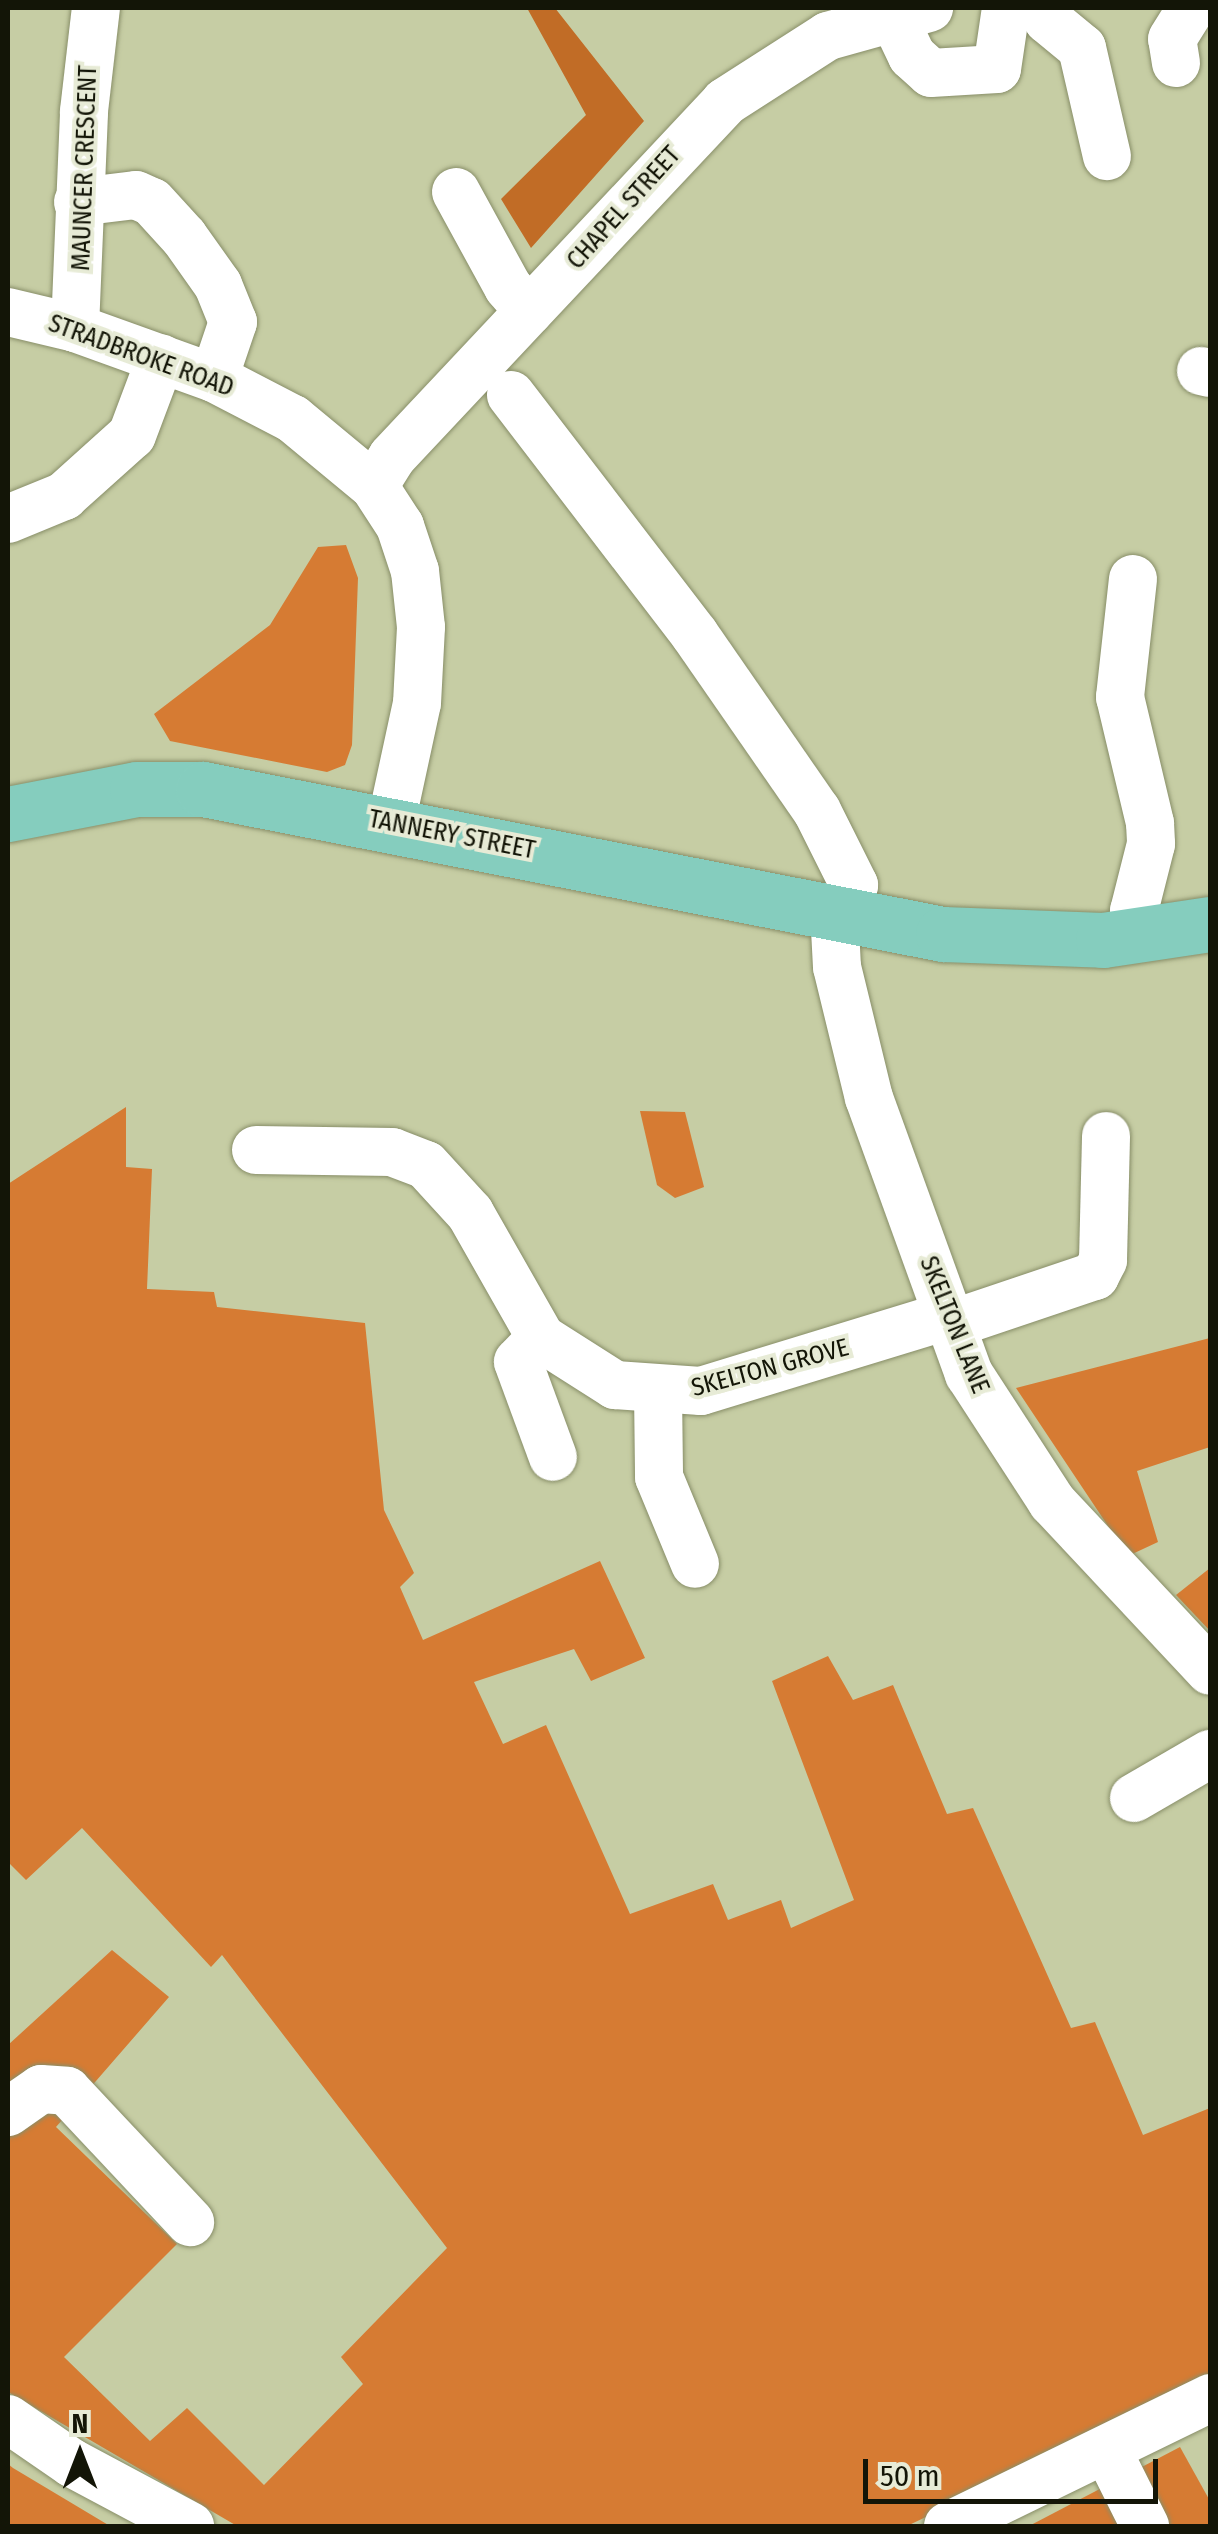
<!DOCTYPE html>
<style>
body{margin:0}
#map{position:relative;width:1218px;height:2534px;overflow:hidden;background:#c6cda4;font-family:"Fira Sans Condensed",sans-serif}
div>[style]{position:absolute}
.green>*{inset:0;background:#d67b33}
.forest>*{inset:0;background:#c16c26}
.roads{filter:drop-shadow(0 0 2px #888e68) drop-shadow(0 0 2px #888e68)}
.minor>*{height:48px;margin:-24px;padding:0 24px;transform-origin:24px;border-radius:24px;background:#fff}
.major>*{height:55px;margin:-27.5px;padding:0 27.5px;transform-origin:27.5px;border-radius:27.5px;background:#85cdbe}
span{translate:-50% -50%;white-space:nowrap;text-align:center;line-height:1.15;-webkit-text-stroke:8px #e7ebd6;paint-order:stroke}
.street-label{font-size:25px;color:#131507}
.frame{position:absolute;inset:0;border:10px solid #131507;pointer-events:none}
.north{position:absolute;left:30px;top:2404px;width:100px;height:100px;-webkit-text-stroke:8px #e7ebd6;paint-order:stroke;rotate:0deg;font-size:28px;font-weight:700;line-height:40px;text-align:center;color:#131507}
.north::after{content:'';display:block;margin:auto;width:35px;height:45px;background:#131507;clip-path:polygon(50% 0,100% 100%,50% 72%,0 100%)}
.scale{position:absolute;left:863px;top:2459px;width:295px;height:45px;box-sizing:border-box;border:5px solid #131507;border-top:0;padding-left:12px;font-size:30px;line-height:35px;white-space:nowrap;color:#131507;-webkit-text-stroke:8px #e7ebd6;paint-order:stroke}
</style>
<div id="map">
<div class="green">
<i style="clip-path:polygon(346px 545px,358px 578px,352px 745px,345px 765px,327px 772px,170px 741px,154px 714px,270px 625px,318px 547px)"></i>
<i style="clip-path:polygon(126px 1107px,126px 1167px,152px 1169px,147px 1289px,214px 1292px,217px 1307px,365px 1323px,384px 1510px,414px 1573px,400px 1587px,423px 1640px,600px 1561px,645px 1658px,591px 1681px,574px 1649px,474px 1682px,503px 1744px,546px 1725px,630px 1914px,713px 1884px,728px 1920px,781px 1900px,791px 1928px,854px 1900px,772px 1681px,828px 1656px,853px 1700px,893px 1685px,947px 1814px,973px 1808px,1071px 2028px,1095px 2022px,1143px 2135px,1210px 2108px,1210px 2381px,907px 2526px,237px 2526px,8px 2392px,8px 2045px,112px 1950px,169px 1997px,56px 2127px,177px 2244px,64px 2357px,150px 2441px,187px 2408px,264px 2485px,363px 2384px,341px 2357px,447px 2248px,222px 1955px,211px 1967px,82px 1828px,26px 1880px,8px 1862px,8px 1184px)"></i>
<i style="clip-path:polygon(640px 1111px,685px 1112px,704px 1187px,675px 1198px,657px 1185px)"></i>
<i style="clip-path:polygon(1210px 1338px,1210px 1447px,1137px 1471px,1158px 1542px,1128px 1556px,1016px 1388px)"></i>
<i style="clip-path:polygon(1210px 1568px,1210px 1631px,1176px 1595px)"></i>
<i style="clip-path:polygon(1180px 2447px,1210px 2501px,1210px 2526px,1029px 2526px)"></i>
<i style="clip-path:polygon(8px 2464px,13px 2468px,110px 2526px,8px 2526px)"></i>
</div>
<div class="forest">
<i style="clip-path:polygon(527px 8px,555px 8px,644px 121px,531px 248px,501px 199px,586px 115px)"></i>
</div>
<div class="roads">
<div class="minor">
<i style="left:889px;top:8px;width:53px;rotate:64.4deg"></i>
<i style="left:912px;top:56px;width:25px;rotate:42deg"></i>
<i style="left:931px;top:73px;width:66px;rotate:-3.5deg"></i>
<i style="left:997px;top:69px;width:62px;rotate:-81.6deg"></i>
<i style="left:1046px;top:8px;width:12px;rotate:81deg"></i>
<i style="left:1048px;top:20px;width:44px;rotate:39.5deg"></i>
<i style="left:1082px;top:48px;width:111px;rotate:77deg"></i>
<i style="left:1176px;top:63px;width:24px;rotate:-99deg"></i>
<i style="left:1172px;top:39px;width:36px;rotate:-58deg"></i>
<i style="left:456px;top:192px;width:108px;rotate:61.3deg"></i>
<i style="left:508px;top:287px;width:32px;rotate:49deg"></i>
<i style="left:78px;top:202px;width:58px;rotate:-6.9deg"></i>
<i style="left:136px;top:195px;width:17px;rotate:24deg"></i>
<i style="left:152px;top:202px;width:47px;rotate:47.6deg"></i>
<i style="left:184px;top:237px;width:59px;rotate:54.7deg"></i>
<i style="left:218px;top:285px;width:40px;rotate:68deg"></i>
<i style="left:233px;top:322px;width:59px;rotate:108.7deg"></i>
<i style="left:8px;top:312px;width:69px;rotate:13.4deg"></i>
<i style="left:75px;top:328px;width:148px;rotate:19.8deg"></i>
<i style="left:214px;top:378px;width:89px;rotate:27.4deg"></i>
<i style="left:293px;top:419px;width:105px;rotate:39.6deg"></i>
<i style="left:374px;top:486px;width:48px;rotate:57deg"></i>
<i style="left:400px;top:526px;width:47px;rotate:71.6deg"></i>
<i style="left:415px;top:571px;width:56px;rotate:83.9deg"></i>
<i style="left:421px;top:627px;width:76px;rotate:93deg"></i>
<i style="left:417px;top:703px;width:123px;rotate:102.2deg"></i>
<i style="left:75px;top:328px;width:217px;rotate:-87.6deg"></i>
<i style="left:84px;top:111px;width:104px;rotate:-83.4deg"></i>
<i style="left:1201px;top:371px;width:9px;rotate:13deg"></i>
<i style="left:511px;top:395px;width:302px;rotate:52.5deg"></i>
<i style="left:695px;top:635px;width:214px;rotate:55.3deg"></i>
<i style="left:817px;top:811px;width:83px;rotate:63.4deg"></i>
<i style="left:854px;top:885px;width:29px;rotate:102deg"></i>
<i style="left:374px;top:486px;width:34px;rotate:-58deg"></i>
<i style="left:392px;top:457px;width:487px;rotate:-46.8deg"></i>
<i style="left:725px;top:102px;width:122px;rotate:-32.7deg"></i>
<i style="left:828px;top:36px;width:105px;rotate:-15.5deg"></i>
<i style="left:8px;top:519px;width:61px;rotate:-22.3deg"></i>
<i style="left:64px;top:496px;width:91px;rotate:-41.9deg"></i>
<i style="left:132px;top:435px;width:82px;rotate:-69.4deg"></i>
<i style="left:1133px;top:579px;width:119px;rotate:96.3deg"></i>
<i style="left:1120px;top:697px;width:130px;rotate:76.6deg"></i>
<i style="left:1150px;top:823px;width:21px;rotate:87deg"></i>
<i style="left:1151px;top:844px;width:69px;rotate:104.2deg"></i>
<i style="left:1134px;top:911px;width:26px;rotate:74deg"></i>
<i style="left:834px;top:910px;width:57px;rotate:87deg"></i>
<i style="left:837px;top:967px;width:135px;rotate:76.3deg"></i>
<i style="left:869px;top:1098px;width:294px;rotate:70.1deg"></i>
<i style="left:969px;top:1374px;width:153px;rotate:57deg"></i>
<i style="left:1052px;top:1502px;width:231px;rotate:46.9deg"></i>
<i style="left:256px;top:1150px;width:136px;rotate:0.8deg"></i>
<i style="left:392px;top:1152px;width:36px;rotate:21deg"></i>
<i style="left:426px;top:1165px;width:65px;rotate:47.5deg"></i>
<i style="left:470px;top:1213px;width:144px;rotate:60.4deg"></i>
<i style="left:541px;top:1338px;width:88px;rotate:32.4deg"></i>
<i style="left:615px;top:1385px;width:86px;rotate:4deg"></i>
<i style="left:701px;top:1391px;width:259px;rotate:-17deg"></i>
<i style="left:952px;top:1324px;width:151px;rotate:-18.6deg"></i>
<i style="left:1095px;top:1276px;width:18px;rotate:-63deg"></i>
<i style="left:1103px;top:1260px;width:124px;rotate:-88.6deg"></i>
<i style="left:541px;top:1338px;width:33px;rotate:134deg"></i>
<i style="left:518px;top:1362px;width:101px;rotate:69.8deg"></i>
<i style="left:658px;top:1391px;width:86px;rotate:89.3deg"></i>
<i style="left:659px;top:1477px;width:94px;rotate:67.5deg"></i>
<i style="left:1134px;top:1798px;width:88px;rotate:-30.1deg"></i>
<i style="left:8px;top:2112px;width:40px;rotate:-34.9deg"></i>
<i style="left:41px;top:2089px;width:26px;rotate:4deg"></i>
<i style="left:67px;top:2091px;width:180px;rotate:46.8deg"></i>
<i style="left:8px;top:2419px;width:78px;rotate:34.5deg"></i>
<i style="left:72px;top:2463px;width:134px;rotate:28.1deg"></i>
<i style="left:1108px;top:2452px;width:83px;rotate:63.4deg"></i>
<i style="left:948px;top:2526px;width:292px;rotate:-26deg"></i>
</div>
<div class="major">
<i style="left:8px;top:814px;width:131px;rotate:-11deg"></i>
<i style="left:137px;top:789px;width:66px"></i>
<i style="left:203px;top:789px;width:754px;rotate:11.09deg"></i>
<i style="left:943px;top:934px;width:160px;rotate:2.1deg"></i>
<i style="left:1103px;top:940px;width:108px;rotate:-8.5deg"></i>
</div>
</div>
<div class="street-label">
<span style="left:85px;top:168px;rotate:-88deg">MAUNCER CRESCENT</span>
<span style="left:624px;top:208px;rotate:-48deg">CHAPEL STREET</span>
<span style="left:141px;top:356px;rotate:20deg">STRADBROKE ROAD</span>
<span style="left:452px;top:835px;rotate:11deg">TANNERY STREET</span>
<span style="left:954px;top:1325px;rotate:68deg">SKELTON LANE</span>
<span style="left:770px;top:1368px;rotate:-15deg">SKELTON GROVE</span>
</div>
<div class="frame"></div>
<div class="north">N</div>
<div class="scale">50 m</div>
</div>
